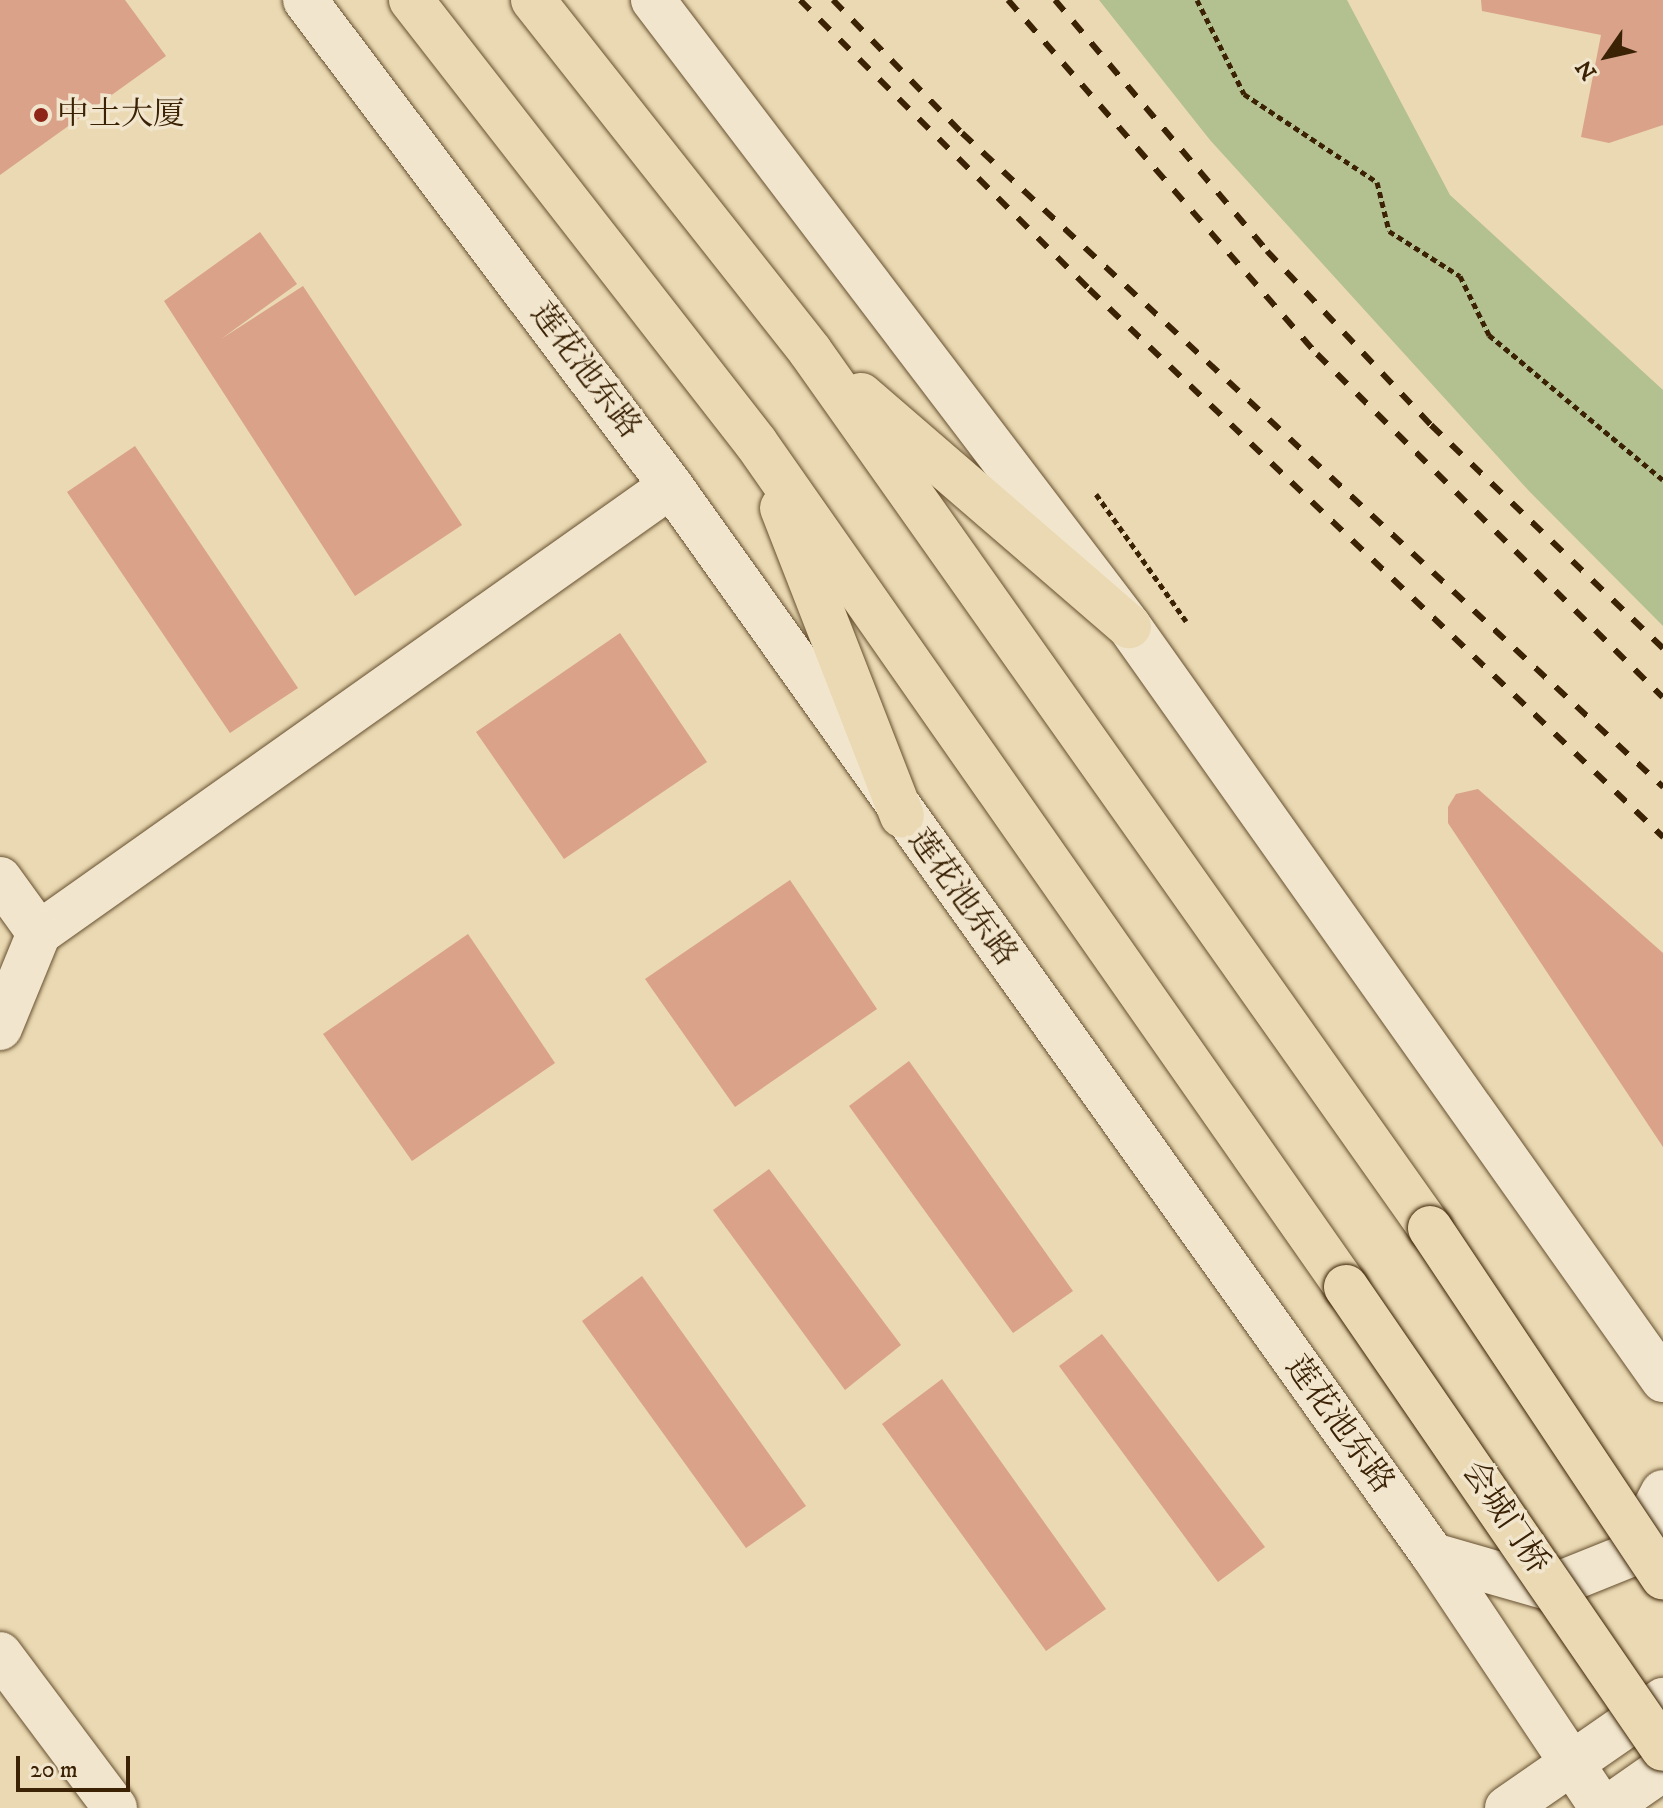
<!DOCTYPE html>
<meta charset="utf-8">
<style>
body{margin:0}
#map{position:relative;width:1663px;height:1808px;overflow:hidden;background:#ead9b2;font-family:"IM FELL DW Pica","Noto Serif SC",serif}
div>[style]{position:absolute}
.green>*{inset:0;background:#b3c08f}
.building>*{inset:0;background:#d9a289}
.path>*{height:5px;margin-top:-2.5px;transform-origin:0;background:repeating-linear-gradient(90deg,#3b2205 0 6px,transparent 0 10px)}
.roads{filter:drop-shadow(0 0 2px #675030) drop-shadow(0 0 2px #675030)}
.minor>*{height:44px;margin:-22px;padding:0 22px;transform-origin:22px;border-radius:22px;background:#f1e6cd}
.tertiary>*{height:44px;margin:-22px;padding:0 22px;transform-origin:22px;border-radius:22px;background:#f1e6cd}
.trunk>*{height:44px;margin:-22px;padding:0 22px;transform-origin:22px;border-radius:22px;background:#ead9b2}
.rail>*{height:6px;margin-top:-3px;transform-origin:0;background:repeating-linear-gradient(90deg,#3b2205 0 14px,transparent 0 28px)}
.bridges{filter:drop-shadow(0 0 2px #3b2205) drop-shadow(0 0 2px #3b2205)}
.trunk-bridge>*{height:44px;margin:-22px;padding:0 22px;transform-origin:22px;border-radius:22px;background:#ead9b2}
.dots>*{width:22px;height:22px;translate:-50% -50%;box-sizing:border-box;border:4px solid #f1e6cd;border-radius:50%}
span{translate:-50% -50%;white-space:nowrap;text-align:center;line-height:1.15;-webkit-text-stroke:7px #f1e6cd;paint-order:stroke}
.poi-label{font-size:32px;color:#3b2205}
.left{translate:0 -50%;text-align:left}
.street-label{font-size:32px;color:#3b2205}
.north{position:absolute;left:1567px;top:16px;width:80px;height:80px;-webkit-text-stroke:6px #f1e6cd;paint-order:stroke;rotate:236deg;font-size:22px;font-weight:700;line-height:32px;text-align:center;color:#3b2205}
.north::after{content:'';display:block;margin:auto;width:28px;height:36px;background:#3b2205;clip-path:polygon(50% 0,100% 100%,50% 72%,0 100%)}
.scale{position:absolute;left:16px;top:1756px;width:114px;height:36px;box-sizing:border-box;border:4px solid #3b2205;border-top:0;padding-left:10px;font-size:24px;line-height:28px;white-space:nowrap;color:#3b2205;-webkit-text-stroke:6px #f1e6cd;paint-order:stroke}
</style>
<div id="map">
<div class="green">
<i style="clip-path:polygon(1099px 0,1347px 0,1450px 195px,1663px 390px,1663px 626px,1529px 491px,1210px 140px)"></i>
</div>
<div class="building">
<i style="clip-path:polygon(0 0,125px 0,166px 56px,0 175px)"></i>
<i style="clip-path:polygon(1481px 0,1663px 0,1663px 125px,1609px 143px,1581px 137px,1601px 35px,1482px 11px)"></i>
<i style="clip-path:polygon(260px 232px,297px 284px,221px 339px,303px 286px,462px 525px,355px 596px,164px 301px)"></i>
<i style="clip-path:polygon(135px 446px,298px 688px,230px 733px,67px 492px)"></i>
<i style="clip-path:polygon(620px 633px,707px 762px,564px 859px,476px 732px)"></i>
<i style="clip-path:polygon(1478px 789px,1663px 953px,1663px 1147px,1448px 823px,1448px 807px,1456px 794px)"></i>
<i style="clip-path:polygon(790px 880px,877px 1009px,735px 1107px,645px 979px)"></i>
<i style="clip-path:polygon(468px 934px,555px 1063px,412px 1161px,323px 1034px)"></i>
<i style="clip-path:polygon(909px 1061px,1073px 1291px,1013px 1333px,849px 1106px)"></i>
<i style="clip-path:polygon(769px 1169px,901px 1345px,845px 1390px,713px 1210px)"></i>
<i style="clip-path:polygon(642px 1276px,806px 1506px,746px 1548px,582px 1321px)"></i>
<i style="clip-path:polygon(1102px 1334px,1265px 1547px,1218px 1582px,1059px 1366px)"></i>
<i style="clip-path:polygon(942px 1379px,1106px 1609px,1046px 1651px,882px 1424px)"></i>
</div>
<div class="path">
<i style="left:1197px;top:0;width:105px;rotate:63.4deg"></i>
<i style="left:1244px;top:94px;width:159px;rotate:33.5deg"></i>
<i style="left:1377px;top:182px;width:50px;rotate:76.2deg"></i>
<i style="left:1389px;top:231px;width:84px;rotate:32.4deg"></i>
<i style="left:1460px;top:276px;width:66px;rotate:63.8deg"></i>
<i style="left:1489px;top:335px;width:226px;rotate:39.8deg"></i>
<i style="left:1096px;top:494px;width:156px;rotate:54.7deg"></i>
</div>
<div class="roads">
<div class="minor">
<i style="left:0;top:879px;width:67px;rotate:54.2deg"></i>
<i style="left:39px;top:933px;width:774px;rotate:-35.27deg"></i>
<i style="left:0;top:1028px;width:103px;rotate:-67.7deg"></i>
<i style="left:0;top:1654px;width:192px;rotate:53.2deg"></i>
</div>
<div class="tertiary">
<i style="left:305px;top:0;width:608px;rotate:53.02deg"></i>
<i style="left:671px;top:486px;width:1313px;rotate:54.52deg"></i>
<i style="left:1433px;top:1555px;width:304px;rotate:56.3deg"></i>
<i style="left:653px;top:0;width:786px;rotate:52.75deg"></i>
<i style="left:1129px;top:626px;width:924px;rotate:54.69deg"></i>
<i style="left:1433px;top:1555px;width:120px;rotate:16deg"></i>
<i style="left:1548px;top:1588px;width:88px;rotate:-21.9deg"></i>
<i style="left:1630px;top:1555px;width:71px;rotate:-62.4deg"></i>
<i style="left:1507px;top:1808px;width:190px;rotate:-34.7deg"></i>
<i style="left:1607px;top:1808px;width:68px;rotate:-34.9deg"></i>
</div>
<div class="trunk">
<i style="left:411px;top:0;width:561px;rotate:52.09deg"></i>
<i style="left:756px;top:443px;width:1030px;rotate:55.04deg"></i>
<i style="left:533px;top:0;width:447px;rotate:51.7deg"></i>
<i style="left:810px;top:351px;width:1074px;rotate:54.74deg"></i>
<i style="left:861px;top:395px;width:354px;rotate:40.8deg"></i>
<i style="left:782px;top:508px;width:330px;rotate:68.7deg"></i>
</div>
</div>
<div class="rail">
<i style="left:800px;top:0;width:409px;rotate:45deg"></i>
<i style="left:1089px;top:289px;width:794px;rotate:43.67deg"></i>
<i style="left:833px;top:0;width:185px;rotate:45.9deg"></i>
<i style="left:962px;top:133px;width:959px;rotate:43.01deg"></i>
<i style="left:1008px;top:0;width:470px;rotate:48.9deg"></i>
<i style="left:1317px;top:354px;width:487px;rotate:44.8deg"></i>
<i style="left:1055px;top:0;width:329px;rotate:49.8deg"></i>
<i style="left:1267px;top:251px;width:239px;rotate:46.7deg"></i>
<i style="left:1431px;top:425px;width:322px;rotate:43.9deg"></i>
</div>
<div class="bridges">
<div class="trunk-bridge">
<i style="left:1430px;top:1228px;width:420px;rotate:56.3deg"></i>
<i style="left:1346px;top:1287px;width:560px;rotate:55.54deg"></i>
</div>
</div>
<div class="dots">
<i style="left:41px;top:115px;background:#8f2418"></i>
</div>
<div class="poi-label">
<span class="left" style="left:57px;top:115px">中土大厦</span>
</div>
<div class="street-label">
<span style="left:585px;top:371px;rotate:53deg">莲花池东路</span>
<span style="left:962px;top:898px;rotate:54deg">莲花池东路</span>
<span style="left:1339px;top:1425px;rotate:54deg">莲花池东路</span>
<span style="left:1505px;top:1518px;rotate:56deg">会城门桥</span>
</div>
<div class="north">N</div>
<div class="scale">20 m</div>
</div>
